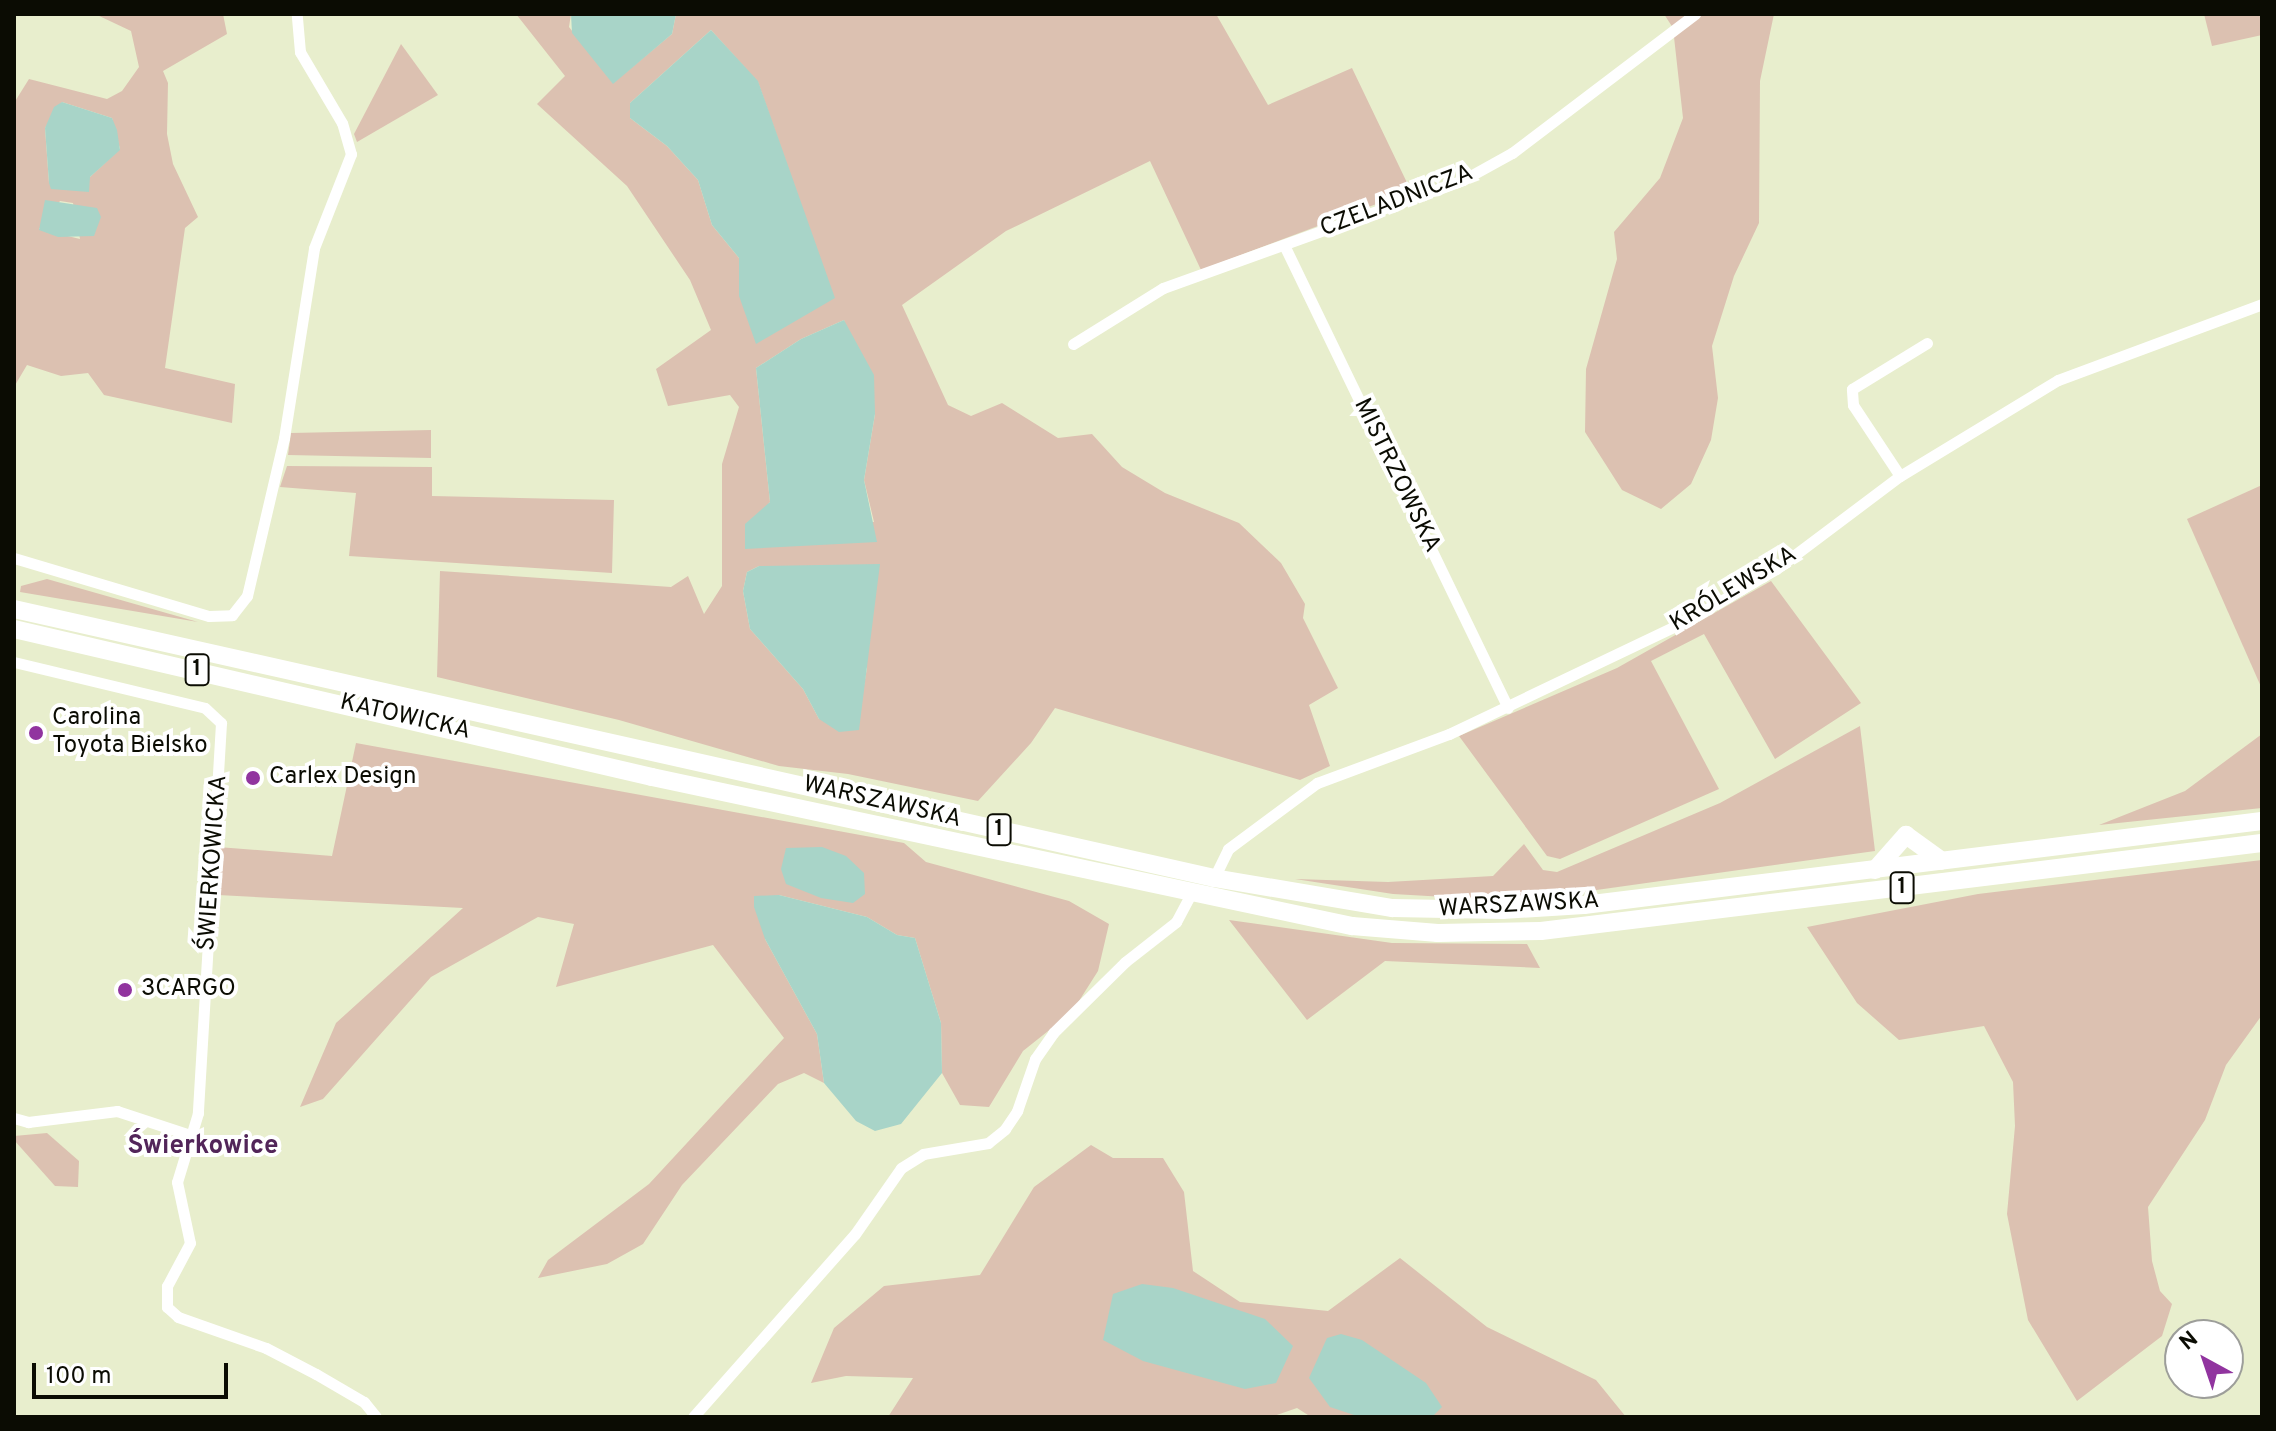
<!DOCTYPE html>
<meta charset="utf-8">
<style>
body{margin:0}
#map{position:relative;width:2276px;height:1431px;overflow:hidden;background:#e8eecd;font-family:Overpass,sans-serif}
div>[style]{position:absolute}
.green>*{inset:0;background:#dcc1b1}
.water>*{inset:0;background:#a8d4c8}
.minor>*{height:11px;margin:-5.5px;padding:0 5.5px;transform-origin:5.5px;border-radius:5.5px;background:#fff}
.primary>*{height:18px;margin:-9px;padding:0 9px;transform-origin:9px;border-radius:9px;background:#fff}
.dots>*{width:22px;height:22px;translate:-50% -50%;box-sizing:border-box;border:4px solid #fff;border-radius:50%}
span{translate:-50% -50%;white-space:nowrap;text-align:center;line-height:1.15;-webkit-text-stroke:8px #fff;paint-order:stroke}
.shield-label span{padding:2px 6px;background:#fff;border:2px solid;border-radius:6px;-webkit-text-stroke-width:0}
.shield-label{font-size:22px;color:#0b0c03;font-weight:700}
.street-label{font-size:24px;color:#0b0c03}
.poi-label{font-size:24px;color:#0b0c03}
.left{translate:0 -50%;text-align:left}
.neighbourhood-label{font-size:26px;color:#522559;font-weight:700}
.frame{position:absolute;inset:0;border:16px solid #0b0c03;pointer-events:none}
.north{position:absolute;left:2164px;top:1319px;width:80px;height:80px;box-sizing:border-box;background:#fff;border:2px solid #9d9e9a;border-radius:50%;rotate:320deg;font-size:22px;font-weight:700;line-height:32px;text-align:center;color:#0b0c03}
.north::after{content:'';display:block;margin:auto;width:28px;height:36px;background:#91349f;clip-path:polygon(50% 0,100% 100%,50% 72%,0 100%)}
.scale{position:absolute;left:32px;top:1363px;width:196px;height:36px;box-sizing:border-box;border:4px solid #0b0c03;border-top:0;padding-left:10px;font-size:24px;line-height:28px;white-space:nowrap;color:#0b0c03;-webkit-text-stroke:6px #fff;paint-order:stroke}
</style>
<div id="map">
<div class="green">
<i style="clip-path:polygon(evenodd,95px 14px,223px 14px,227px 34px,163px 71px,168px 83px,167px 134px,173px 164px,198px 217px,185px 228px,165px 368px,235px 384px,232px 423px,104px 395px,88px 373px,61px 376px,27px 365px,14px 387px,14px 103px,29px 79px,107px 99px,122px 91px,139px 67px,131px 31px,95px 14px,62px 102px,112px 118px,120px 149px,90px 177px,49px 183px,45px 128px,62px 102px,95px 14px,60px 201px,73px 203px,80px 239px,39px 229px,60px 201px)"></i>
<i style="clip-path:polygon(evenodd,516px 14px,571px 14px,569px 27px,613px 83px,672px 34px,676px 14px,1216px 14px,1268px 105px,1352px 68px,1411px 191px,1201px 270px,1150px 161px,1006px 231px,902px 305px,948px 405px,971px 416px,1002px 403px,1058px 438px,1092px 434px,1122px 467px,1165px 493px,1239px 523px,1281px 563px,1305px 604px,1303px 618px,1338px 688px,1309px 705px,1330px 766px,1300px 780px,1055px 708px,1031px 743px,978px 801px,848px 774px,779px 766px,619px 720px,437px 677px,440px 571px,671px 587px,688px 576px,704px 614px,722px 586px,722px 464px,739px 407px,730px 395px,668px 406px,656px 369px,711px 330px,690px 280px,627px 186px,537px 104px,565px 76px,516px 14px,711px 30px,758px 82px,828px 282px,739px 296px,739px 258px,712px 225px,698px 180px,667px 146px,630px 118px,630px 103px,711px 30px,516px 14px,844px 320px,875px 414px,864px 480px,874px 522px,758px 517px,770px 502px,756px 368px,801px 339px,844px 320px,516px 14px,759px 566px,867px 668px,863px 691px,819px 719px,803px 689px,750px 629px,743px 591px,747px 572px,759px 566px)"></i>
<i style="clip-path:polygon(1664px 14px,1774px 14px,1760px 81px,1759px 223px,1734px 276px,1712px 346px,1718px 398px,1711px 440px,1691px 484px,1661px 509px,1622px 490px,1585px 432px,1586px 369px,1617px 259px,1614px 232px,1660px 178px,1683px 118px,1673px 28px)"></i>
<i style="clip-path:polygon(2204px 14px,2262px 14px,2262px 35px,2212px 46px)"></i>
<i style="clip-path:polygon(401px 44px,438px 95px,357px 142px,354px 134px)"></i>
<i style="clip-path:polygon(431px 430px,431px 458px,288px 455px,291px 433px)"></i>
<i style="clip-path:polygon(287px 466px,432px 467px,432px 496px,614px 500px,612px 573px,349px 556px,356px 493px,280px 487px)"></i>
<i style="clip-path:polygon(2262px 485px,2262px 689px,2187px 519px)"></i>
<i style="clip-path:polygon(47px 579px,198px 622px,20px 592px,21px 586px)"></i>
<i style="clip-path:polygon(1771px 581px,1861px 703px,1775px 759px,1704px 634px,1651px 661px,1719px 789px,1560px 859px,1547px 856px,1459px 736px,1617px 668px)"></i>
<i style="clip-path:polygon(1860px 726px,1875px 851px,1568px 894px,1463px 898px,1393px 894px,1295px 879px,1388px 882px,1493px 876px,1524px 844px,1543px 870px,1557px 872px,1720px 803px)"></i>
<i style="clip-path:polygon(2262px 734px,2262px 808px,2099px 825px,2185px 791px)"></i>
<i style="clip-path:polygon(356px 743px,904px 843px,926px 862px,1069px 901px,1109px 924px,1098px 971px,1072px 1012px,1023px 1051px,989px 1107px,960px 1105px,942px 1073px,941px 1023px,915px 938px,897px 935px,867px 917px,779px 895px,765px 939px,817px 1034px,824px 1083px,804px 1073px,778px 1084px,682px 1185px,643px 1244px,607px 1264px,538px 1278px,548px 1260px,649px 1184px,784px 1038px,713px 945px,556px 987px,574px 924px,538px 917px,431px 977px,323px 1099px,300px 1107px,336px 1023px,463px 908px,218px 895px,218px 847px,332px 856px)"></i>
<i style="clip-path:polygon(2262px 860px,2262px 1015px,2226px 1065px,2205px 1120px,2148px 1207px,2152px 1261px,2160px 1291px,2172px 1304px,2162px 1336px,2077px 1401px,2028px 1320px,2007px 1214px,2015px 1126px,2013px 1082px,1984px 1026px,1899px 1040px,1857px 1003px,1807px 927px,1978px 894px)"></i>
<i style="clip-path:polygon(1229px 920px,1392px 943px,1527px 944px,1540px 968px,1385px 961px,1307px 1020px)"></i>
<i style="clip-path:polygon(47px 1133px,79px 1161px,78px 1187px,55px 1186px,14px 1140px,14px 1136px)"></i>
<i style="clip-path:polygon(1091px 1145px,1113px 1158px,1163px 1158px,1184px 1192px,1193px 1271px,1240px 1302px,1328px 1311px,1400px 1258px,1487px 1327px,1596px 1380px,1626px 1417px,1311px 1417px,1297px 1408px,1271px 1417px,888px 1417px,913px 1378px,846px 1376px,811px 1383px,834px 1328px,884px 1286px,980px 1275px,1034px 1187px)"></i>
</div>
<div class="water">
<i style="clip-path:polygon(571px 14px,676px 14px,672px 34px,613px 84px,572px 33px)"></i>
<i style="clip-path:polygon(711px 30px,758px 81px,835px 298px,756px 344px,739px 296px,739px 258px,712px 225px,698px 180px,667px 146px,630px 118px,630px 103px)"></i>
<i style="clip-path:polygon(62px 102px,112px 118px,117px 130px,120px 150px,90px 177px,89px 192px,51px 189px,49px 183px,45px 128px,54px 107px)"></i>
<i style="clip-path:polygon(45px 200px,97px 208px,101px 217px,94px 236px,58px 237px,39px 230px)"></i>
<i style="clip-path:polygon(844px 320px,874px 375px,875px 414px,864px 480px,877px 542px,745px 549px,745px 524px,770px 502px,756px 368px,801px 339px)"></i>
<i style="clip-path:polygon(880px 564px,859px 730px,839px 732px,819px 719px,803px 689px,750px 629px,743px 591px,747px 572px,759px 566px)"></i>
<i style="clip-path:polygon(822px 847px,846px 856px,864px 873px,865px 894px,853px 903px,821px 898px,786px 884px,781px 869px,786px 848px)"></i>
<i style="clip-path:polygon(779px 895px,867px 917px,897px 935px,915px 938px,941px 1023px,942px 1073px,901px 1124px,875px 1131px,856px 1121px,824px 1083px,817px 1034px,765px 939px,754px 907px,754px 896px)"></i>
<i style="clip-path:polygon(1142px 1284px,1173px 1288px,1265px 1319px,1293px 1346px,1276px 1383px,1245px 1389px,1143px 1361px,1103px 1340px,1113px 1294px)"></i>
<i style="clip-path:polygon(1341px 1334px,1362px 1340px,1426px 1383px,1442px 1407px,1432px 1417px,1360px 1417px,1330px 1407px,1309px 1378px,1327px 1338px)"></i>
</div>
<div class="minor">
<i style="left:1284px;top:245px;width:514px;rotate:64.18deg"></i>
<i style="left:1073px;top:344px;width:106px;rotate:-31.9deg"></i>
<i style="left:1163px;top:288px;width:319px;rotate:-19.8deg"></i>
<i style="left:1463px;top:180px;width:56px;rotate:-28.9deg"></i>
<i style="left:1512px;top:153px;width:230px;rotate:-37.2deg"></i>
<i style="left:1900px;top:476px;width:85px;rotate:-123.5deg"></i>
<i style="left:1853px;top:405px;width:16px;rotate:-94deg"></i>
<i style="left:1852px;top:389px;width:88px;rotate:-31.5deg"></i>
<i style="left:14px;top:558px;width:203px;rotate:16.6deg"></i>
<i style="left:209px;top:616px;width:23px;rotate:-2deg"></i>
<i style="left:232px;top:615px;width:24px;rotate:-52deg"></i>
<i style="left:247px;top:596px;width:162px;rotate:-76.8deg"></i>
<i style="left:284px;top:438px;width:192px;rotate:-81deg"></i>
<i style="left:314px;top:248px;width:101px;rotate:-68.5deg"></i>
<i style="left:351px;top:154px;width:32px;rotate:-106deg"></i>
<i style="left:342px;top:123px;width:82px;rotate:-120.6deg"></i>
<i style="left:300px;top:52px;width:38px;rotate:-95deg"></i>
<i style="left:14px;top:662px;width:196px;rotate:13.5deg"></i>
<i style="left:205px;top:708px;width:22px;rotate:43deg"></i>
<i style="left:221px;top:723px;width:391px;rotate:93.4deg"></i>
<i style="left:198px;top:1113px;width:72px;rotate:106.9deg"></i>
<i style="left:177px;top:1182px;width:62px;rotate:78deg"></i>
<i style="left:190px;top:1243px;width:49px;rotate:118.1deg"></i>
<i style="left:167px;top:1286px;width:21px;rotate:90deg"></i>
<i style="left:167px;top:1307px;width:15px;rotate:42deg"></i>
<i style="left:178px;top:1317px;width:93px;rotate:19.4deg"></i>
<i style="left:266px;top:1348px;width:56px;rotate:27.5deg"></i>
<i style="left:316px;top:1374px;width:56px;rotate:30.3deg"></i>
<i style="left:364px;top:1402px;width:19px;rotate:51deg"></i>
<i style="left:1214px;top:878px;width:32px;rotate:-64deg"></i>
<i style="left:1228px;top:849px;width:111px;rotate:-36.6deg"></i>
<i style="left:1317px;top:783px;width:141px;rotate:-20.4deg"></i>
<i style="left:1449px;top:734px;width:263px;rotate:-25.5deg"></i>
<i style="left:1686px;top:621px;width:104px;rotate:-30deg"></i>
<i style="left:1776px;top:569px;width:155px;rotate:-36.9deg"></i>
<i style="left:1900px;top:476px;width:185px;rotate:-31.3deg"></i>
<i style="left:2058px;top:380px;width:218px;rotate:-20.4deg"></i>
<i style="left:14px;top:1118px;width:15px;rotate:16deg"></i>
<i style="left:28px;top:1122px;width:90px;rotate:-7deg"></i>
<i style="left:117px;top:1111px;width:80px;rotate:18.2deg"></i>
<i style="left:693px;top:1417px;width:244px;rotate:-48.5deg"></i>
<i style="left:855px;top:1234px;width:80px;rotate:-55.1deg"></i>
<i style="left:901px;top:1168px;width:26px;rotate:-32deg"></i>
<i style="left:923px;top:1154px;width:66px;rotate:-9.6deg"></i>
<i style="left:988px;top:1143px;width:22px;rotate:-39deg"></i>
<i style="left:1005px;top:1129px;width:22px;rotate:-56deg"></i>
<i style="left:1017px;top:1111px;width:55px;rotate:-70.9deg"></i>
<i style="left:1035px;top:1059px;width:32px;rotate:-55deg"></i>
<i style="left:1053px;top:1033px;width:101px;rotate:-44.6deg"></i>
<i style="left:1125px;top:962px;width:65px;rotate:-38.1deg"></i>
<i style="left:1176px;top:922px;width:32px;rotate:-62deg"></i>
</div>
<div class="primary">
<i style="left:14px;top:609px;width:1230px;rotate:12.63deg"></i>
<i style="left:1214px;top:878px;width:181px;rotate:9.6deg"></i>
<i style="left:1392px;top:908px;width:110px;rotate:1deg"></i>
<i style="left:1502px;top:910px;width:82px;rotate:-3.5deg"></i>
<i style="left:1584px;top:905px;width:683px;rotate:-7.06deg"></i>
<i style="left:14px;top:629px;width:655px;rotate:13.06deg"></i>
<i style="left:652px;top:777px;width:716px;rotate:12.02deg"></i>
<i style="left:1352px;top:926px;width:86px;rotate:4.7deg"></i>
<i style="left:1438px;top:933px;width:103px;rotate:-1.1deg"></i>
<i style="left:1541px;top:931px;width:726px;rotate:-6.96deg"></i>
<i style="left:1875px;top:870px;width:47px;rotate:-48.5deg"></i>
<i style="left:1906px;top:835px;width:44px;rotate:35.8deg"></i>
</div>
<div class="dots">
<i style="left:36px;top:733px;background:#91349f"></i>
<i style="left:253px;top:778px;background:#91349f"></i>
<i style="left:125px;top:990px;background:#91349f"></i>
</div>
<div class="shield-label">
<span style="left:197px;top:670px">1</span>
<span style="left:999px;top:830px">1</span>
<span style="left:1902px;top:888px">1</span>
</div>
<div class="street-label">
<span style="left:1397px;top:202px;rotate:-21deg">CZELADNICZA</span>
<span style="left:1396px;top:476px;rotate:64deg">MISTRZOWSKA</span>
<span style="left:1734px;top:590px;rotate:-31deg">KRÓLEWSKA</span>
<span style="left:405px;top:718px;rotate:13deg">KATOWICKA</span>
<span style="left:882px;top:803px;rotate:13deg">WARSZAWSKA</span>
<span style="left:214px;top:863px;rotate:-86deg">ŚWIERKOWICKA</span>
<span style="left:1519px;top:906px;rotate:-3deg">WARSZAWSKA</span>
</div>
<div class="poi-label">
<span class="left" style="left:52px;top:733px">Carolina<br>Toyota Bielsko</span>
<span class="left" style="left:269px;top:778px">Carlex Design</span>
<span class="left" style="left:141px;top:990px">3CARGO</span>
</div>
<div class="neighbourhood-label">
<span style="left:203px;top:1147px">Świerkowice</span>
</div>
<div class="frame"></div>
<div class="north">N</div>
<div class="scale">100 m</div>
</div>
